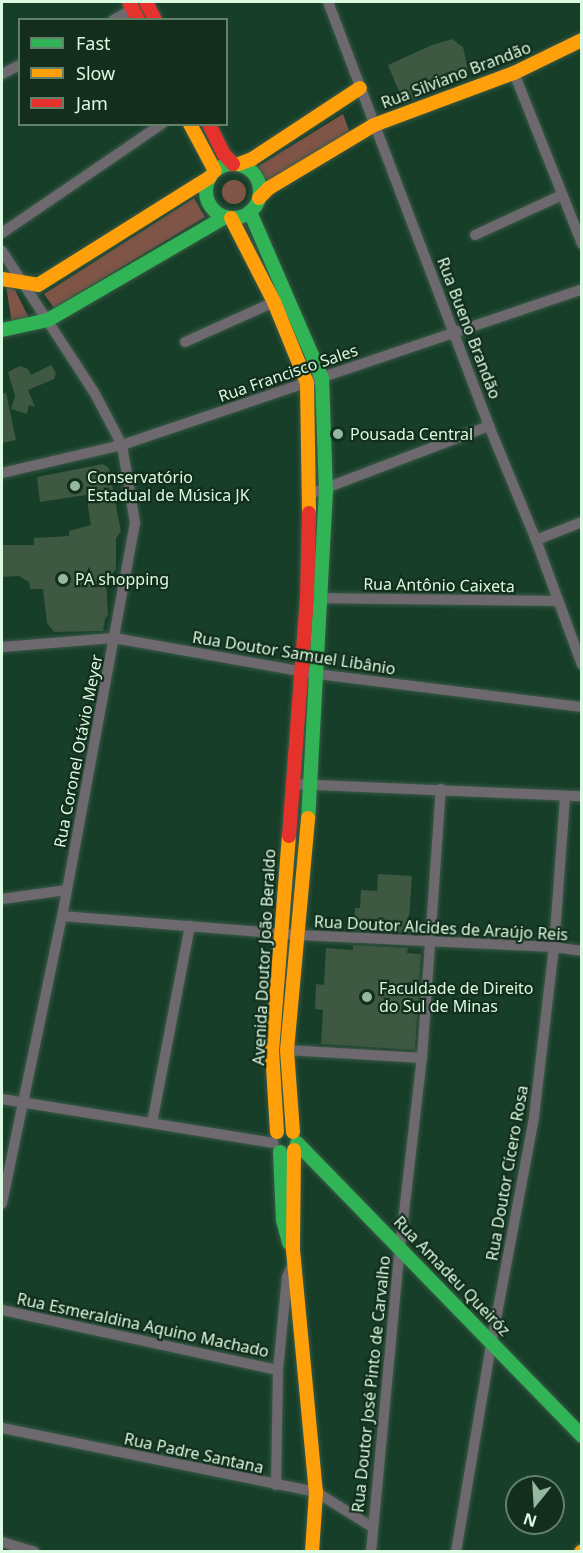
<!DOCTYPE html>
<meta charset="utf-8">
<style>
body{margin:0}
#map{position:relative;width:583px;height:1553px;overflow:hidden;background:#163e28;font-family:"Noto Sans",sans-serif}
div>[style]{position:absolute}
.green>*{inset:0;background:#805548}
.round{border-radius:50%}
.building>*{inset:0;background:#3e5841}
.roads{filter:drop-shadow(0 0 2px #395946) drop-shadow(0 0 2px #395946)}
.street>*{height:10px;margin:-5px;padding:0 5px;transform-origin:5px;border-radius:5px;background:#6e686f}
.fast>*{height:14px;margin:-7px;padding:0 7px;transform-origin:7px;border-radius:7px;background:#30b455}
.fast>.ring{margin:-7px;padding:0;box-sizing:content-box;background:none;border:14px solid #30b455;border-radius:50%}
.slow>*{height:14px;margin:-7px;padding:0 7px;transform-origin:7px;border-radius:7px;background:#ff9f0a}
.jam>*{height:14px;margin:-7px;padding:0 7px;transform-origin:7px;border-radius:7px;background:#e5322d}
.dots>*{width:16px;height:16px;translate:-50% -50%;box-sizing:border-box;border:3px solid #132e1c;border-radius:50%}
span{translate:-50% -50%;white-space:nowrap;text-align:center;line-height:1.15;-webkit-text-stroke:4.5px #132e1c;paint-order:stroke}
.street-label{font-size:16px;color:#dafae1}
.poi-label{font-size:16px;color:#dafae1}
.left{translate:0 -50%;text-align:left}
.frame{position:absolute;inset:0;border:3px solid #dafae1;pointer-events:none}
.legend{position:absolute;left:18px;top:18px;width:210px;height:108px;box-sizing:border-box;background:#132e1c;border:2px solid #63806b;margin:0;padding:8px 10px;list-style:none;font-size:18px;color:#dafae1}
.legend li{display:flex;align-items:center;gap:12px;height:30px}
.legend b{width:30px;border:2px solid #63806b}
.north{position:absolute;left:505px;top:1475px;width:60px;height:60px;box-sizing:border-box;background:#132e1c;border:2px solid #63806b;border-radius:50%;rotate:198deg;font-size:16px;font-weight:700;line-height:24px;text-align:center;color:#dafae1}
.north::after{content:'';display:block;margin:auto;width:21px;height:27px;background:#95b8a0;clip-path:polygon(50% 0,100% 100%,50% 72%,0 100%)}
</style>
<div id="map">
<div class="green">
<i style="clip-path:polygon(343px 114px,350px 133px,266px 182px,257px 167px)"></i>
<i class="round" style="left:222px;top:180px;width:24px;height:24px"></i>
<i style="clip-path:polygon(194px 198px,205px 217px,54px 308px,44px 294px)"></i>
<i style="clip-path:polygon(12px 284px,30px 320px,12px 324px,6px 285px)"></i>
</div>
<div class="building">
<i style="clip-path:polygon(452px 39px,463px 47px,469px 75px,404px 104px,388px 65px,432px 45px)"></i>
<i style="clip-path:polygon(51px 365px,56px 373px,54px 379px,28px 390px,35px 407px,29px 405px,27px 414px,11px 409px,15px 396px,8px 372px,20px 366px,28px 369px,31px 375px)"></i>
<i style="clip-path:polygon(6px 393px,16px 440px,2px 443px,2px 394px)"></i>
<i style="clip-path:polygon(103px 464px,109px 468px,121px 532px,116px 538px,116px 569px,106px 582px,108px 615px,105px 619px,103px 631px,54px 632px,47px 623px,43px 589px,30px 589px,29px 582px,19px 576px,2px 577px,2px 545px,34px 545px,34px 538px,69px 536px,69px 531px,91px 525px,86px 495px,40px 502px,37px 477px)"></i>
<i style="clip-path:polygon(378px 874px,412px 876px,408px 933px,354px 930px,355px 908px,360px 908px,361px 890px,377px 891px)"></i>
<i style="clip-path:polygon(353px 945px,408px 948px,407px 953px,421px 954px,415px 1050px,321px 1044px,323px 1010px,315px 1009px,316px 984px,324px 985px,326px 948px,353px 950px)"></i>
</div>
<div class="roads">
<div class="street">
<i style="left:328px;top:2px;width:454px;rotate:69.2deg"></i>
<i style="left:489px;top:426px;width:123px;rotate:67.6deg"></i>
<i style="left:536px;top:540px;width:133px;rotate:69.8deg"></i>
<i style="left:113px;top:20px;width:23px;rotate:-29deg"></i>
<i style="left:514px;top:73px;width:184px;rotate:68.3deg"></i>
<i style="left:2px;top:74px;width:20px;rotate:-27deg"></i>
<i style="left:2px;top:233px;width:194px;rotate:-34.3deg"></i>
<i style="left:475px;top:235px;width:96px;rotate:-24.7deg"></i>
<i style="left:2px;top:251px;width:168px;rotate:56.9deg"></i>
<i style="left:94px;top:392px;width:60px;rotate:62.2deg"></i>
<i style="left:122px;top:445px;width:79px;rotate:80.5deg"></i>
<i style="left:135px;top:523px;width:400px;rotate:100.5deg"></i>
<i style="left:62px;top:916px;width:294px;rotate:101.8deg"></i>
<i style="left:185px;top:342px;width:98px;rotate:-24.2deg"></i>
<i style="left:2px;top:473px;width:123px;rotate:-13.1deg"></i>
<i style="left:122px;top:445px;width:486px;rotate:-18.7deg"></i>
<i style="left:310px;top:494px;width:191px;rotate:-20.8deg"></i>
<i style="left:536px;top:540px;width:49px;rotate:-21.4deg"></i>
<i style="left:313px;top:598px;width:243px;rotate:0.7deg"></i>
<i style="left:2px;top:647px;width:112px;rotate:-4.6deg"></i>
<i style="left:114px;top:638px;width:206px;rotate:10.1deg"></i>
<i style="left:317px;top:674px;width:267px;rotate:7.1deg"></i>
<i style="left:291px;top:784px;width:291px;rotate:2.4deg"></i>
<i style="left:2px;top:899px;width:65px;rotate:-8deg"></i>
<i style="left:62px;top:916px;width:238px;rotate:4.6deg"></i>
<i style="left:299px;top:935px;width:255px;rotate:2.7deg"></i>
<i style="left:554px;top:947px;width:28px;rotate:8deg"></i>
<i style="left:287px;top:1050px;width:135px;rotate:3.4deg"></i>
<i style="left:2px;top:1099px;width:275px;rotate:9.2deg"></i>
<i style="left:152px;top:1123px;width:201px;rotate:-79.1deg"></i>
<i style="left:2px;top:1310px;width:282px;rotate:12.3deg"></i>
<i style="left:2px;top:1428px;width:320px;rotate:11.5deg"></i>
<i style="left:316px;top:1492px;width:66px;rotate:32deg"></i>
<i style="left:276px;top:1485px;width:115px;rotate:-89deg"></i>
<i style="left:278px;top:1370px;width:93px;rotate:-84.5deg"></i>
<i style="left:287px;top:1277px;width:17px;rotate:-66deg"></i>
<i style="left:2px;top:1542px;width:34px;rotate:17deg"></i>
<i style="left:371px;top:1552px;width:306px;rotate:-84.6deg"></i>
<i style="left:400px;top:1247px;width:190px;rotate:-83.4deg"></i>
<i style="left:422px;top:1058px;width:270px;rotate:-86deg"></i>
<i style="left:456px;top:1552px;width:215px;rotate:-80.4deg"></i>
<i style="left:492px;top:1340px;width:227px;rotate:-79.3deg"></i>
<i style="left:534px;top:1117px;width:171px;rotate:-83.3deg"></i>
<i style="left:554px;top:947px;width:151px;rotate:-85.8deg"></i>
</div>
<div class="fast">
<i class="ring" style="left:206px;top:164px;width:40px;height:40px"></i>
<i style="left:250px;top:212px;width:181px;rotate:66.6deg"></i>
<i style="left:322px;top:378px;width:112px;rotate:88deg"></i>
<i style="left:326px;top:490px;width:328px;rotate:93.1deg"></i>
<i style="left:2px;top:330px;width:47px;rotate:-12.3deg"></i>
<i style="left:48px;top:320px;width:205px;rotate:-30.2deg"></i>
<i style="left:297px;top:1143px;width:409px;rotate:45.8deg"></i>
<i style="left:280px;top:1152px;width:68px;rotate:87.5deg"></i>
<i style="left:283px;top:1220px;width:24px;rotate:75deg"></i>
</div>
<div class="slow">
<i style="left:190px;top:124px;width:53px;rotate:62deg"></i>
<i style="left:239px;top:164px;width:14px;rotate:-21deg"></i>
<i style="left:252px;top:159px;width:129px;rotate:-33.3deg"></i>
<i style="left:259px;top:198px;width:14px;rotate:-45deg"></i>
<i style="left:269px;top:188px;width:122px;rotate:-31deg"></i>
<i style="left:374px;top:125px;width:149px;rotate:-20.4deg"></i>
<i style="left:514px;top:73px;width:76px;rotate:-25.9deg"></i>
<i style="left:231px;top:218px;width:94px;rotate:62.9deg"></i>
<i style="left:274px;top:302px;width:87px;rotate:67.8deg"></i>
<i style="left:307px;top:383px;width:130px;rotate:89.1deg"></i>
<i style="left:2px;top:279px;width:36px;rotate:9deg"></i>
<i style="left:38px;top:285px;width:203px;rotate:-32.1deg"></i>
<i style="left:277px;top:1132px;width:81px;rotate:-93.5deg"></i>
<i style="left:272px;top:1051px;width:216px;rotate:-85.5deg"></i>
<i style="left:293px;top:1132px;width:82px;rotate:-94.2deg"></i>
<i style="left:287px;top:1050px;width:233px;rotate:-84.8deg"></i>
<i style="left:294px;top:1150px;width:100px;rotate:90.6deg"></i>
<i style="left:293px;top:1250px;width:243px;rotate:84.6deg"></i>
<i style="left:316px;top:1492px;width:60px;rotate:93.8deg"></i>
<i style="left:581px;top:1552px;width:1px;rotate:-45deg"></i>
</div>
<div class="jam">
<i style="left:129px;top:2px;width:20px;rotate:63deg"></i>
<i style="left:146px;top:2px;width:20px;rotate:63deg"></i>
<i style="left:209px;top:124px;width:32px;rotate:64deg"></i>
<i style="left:223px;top:153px;width:15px;rotate:48deg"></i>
<i style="left:289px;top:836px;width:239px;rotate:-85.7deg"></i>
<i style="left:307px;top:598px;width:85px;rotate:-88.7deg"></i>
</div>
</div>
<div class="dots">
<i style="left:338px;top:434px;background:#95b8a0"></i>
<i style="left:75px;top:486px;background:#95b8a0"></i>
<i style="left:63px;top:579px;background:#95b8a0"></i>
<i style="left:367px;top:997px;background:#95b8a0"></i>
</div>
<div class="street-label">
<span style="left:456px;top:75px;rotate:-21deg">Rua Silviano Brandão</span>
<span style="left:469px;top:328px;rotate:69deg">Rua Bueno Brandão</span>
<span style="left:288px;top:373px;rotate:-19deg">Rua Francisco Sales</span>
<span style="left:439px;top:585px;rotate:1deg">Rua Antônio Caixeta</span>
<span style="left:294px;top:653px;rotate:9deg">Rua Doutor Samuel Libânio</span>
<span style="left:78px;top:751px;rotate:-79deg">Rua Coronel Otávio Meyer</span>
<span style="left:441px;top:928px;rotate:3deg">Rua Doutor Alcides de Araújo Reis</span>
<span style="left:264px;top:957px;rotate:-87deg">Avenida Doutor João Beraldo</span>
<span style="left:507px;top:1173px;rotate:-80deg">Rua Doutor Cícero Rosa</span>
<span style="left:452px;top:1276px;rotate:46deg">Rua Amadeu Queiróz</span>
<span style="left:143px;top:1325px;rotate:12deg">Rua Esmeraldina Aquino Machado</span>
<span style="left:371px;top:1384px;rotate:-84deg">Rua Doutor José Pinto de Carvalho</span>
<span style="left:194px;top:1453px;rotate:12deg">Rua Padre Santana</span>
</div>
<div class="poi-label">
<span class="left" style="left:350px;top:434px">Pousada Central</span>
<span class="left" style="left:87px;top:486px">Conservatório<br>Estadual de Música JK</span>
<span class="left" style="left:75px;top:579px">PA shopping</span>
<span class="left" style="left:379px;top:997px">Faculdade de Direito<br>do Sul de Minas</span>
</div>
<div class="frame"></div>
<ul class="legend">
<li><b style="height:8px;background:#30b455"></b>Fast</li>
<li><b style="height:8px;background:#ff9f0a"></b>Slow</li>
<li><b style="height:8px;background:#e5322d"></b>Jam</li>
</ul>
<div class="north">N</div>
</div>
